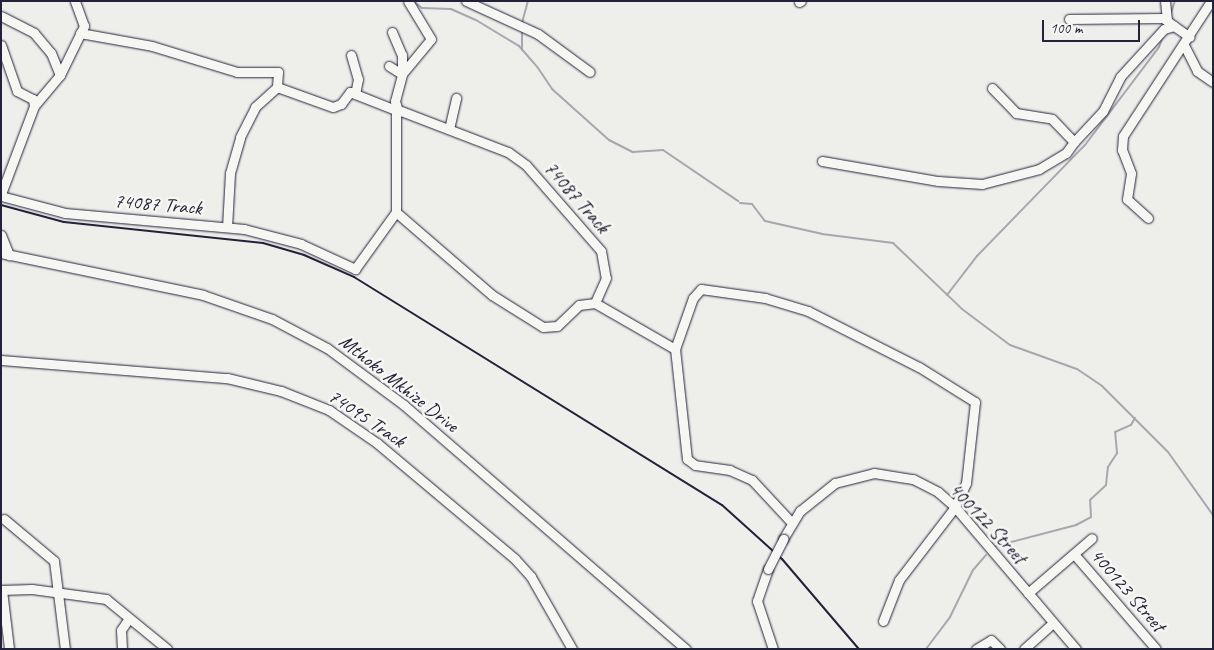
<!DOCTYPE html>
<style>
body{margin:0}
#map{position:relative;width:1214px;height:650px;overflow:hidden;background:#eeeeeb;font-family:Caveat,sans-serif}
div>[style]{position:absolute}
.stream>*{height:2px;margin:-1px;padding:0 1px;transform-origin:1px;border-radius:1px;background:#a7a7af}
.roads{filter:drop-shadow(0 0 1px #22223b) drop-shadow(0 0 1px #22223b)}
.minor>*{height:9px;margin:-4.5px;padding:0 4.5px;transform-origin:4.5px;border-radius:4.5px;background:#f6f6f2}
.rail>*{height:2px;margin:-1px;padding:0 1px;transform-origin:1px;border-radius:1px;background:#22223b}
.bridges{filter:drop-shadow(0 0 1px #22223b) drop-shadow(0 0 1px #22223b)}
.minor-bridge>*{height:9px;margin:-4.5px;padding:0 4.5px;transform-origin:4.5px;border-radius:4.5px;background:#f6f6f2}
span{translate:-50% -50%;white-space:nowrap;text-align:center;line-height:1.15;-webkit-text-stroke:5px #f6f6f2;paint-order:stroke}
.street-label{font-size:20px;color:#22223b}
.frame{position:absolute;inset:0;border:2px solid #22223b;pointer-events:none}
.scale{position:absolute;left:1042px;top:20px;width:98px;height:22px;box-sizing:border-box;border:2px solid #22223b;border-top:0;padding-left:6px;font-size:15px;line-height:18px;white-space:nowrap;color:#22223b;-webkit-text-stroke:4px #f6f6f2;paint-order:stroke}
</style>
<div id="map">
<div class="stream">
<i style="left:413px;top:1px;width:11px;rotate:38deg"></i>
<i style="left:422px;top:8px;width:29px;rotate:2deg"></i>
<i style="left:451px;top:9px;width:27px;rotate:24deg"></i>
<i style="left:476px;top:20px;width:50px;rotate:31.2deg"></i>
<i style="left:519px;top:46px;width:28px;rotate:49deg"></i>
<i style="left:1170px;top:16px;width:16px;rotate:-72deg"></i>
<i style="left:522px;top:23px;width:23px;rotate:-75deg"></i>
<i style="left:522px;top:50px;width:20px;rotate:-90deg"></i>
<i style="left:538px;top:68px;width:25px;rotate:56deg"></i>
<i style="left:552px;top:89px;width:76px;rotate:41.8deg"></i>
<i style="left:609px;top:140px;width:27px;rotate:27deg"></i>
<i style="left:633px;top:152px;width:30px;rotate:-4deg"></i>
<i style="left:663px;top:150px;width:91px;rotate:34.2deg"></i>
<i style="left:740px;top:203px;width:12px;rotate:5deg"></i>
<i style="left:752px;top:204px;width:21px;rotate:53deg"></i>
<i style="left:765px;top:221px;width:58px;rotate:12.8deg"></i>
<i style="left:822px;top:234px;width:72px;rotate:7.2deg"></i>
<i style="left:893px;top:243px;width:95px;rotate:43.7deg"></i>
<i style="left:962px;top:309px;width:60px;rotate:36.9deg"></i>
<i style="left:1010px;top:345px;width:71px;rotate:19.7deg"></i>
<i style="left:1077px;top:369px;width:30px;rotate:34deg"></i>
<i style="left:1102px;top:386px;width:93px;rotate:45deg"></i>
<i style="left:1168px;top:452px;width:77px;rotate:54.5deg"></i>
<i style="left:947px;top:295px;width:49px;rotate:-52.4deg"></i>
<i style="left:977px;top:256px;width:155px;rotate:-45.8deg"></i>
<i style="left:1085px;top:145px;width:123px;rotate:-52.9deg"></i>
<i style="left:1159px;top:47px;width:14px;rotate:-69deg"></i>
<i style="left:996px;top:546px;width:83px;rotate:-14.7deg"></i>
<i style="left:1076px;top:525px;width:17px;rotate:-28deg"></i>
<i style="left:1091px;top:517px;width:17px;rotate:-93deg"></i>
<i style="left:1090px;top:500px;width:22px;rotate:-43deg"></i>
<i style="left:1106px;top:485px;width:18px;rotate:-84deg"></i>
<i style="left:1108px;top:467px;width:17px;rotate:-57deg"></i>
<i style="left:1117px;top:453px;width:21px;rotate:-95deg"></i>
<i style="left:1115px;top:432px;width:17px;rotate:-24deg"></i>
<i style="left:1131px;top:425px;width:8px;rotate:-60deg"></i>
<i style="left:926px;top:649px;width:40px;rotate:-53deg"></i>
<i style="left:950px;top:617px;width:52px;rotate:-63.9deg"></i>
<i style="left:973px;top:570px;width:20px;rotate:-49deg"></i>
</div>
<div class="roads">
<div class="minor">
<i style="left:466px;top:1px;width:79px;rotate:24.6deg"></i>
<i style="left:538px;top:34px;width:64px;rotate:36.2deg"></i>
<i style="left:1165px;top:1px;width:19px;rotate:84deg"></i>
<i style="left:799px;top:2px;width:2px;rotate:-27deg"></i>
<i style="left:1px;top:16px;width:37px;rotate:27deg"></i>
<i style="left:34px;top:33px;width:26px;rotate:50deg"></i>
<i style="left:51px;top:53px;width:24px;rotate:68deg"></i>
<i style="left:1069px;top:19px;width:94px;rotate:-0.6deg"></i>
<i style="left:1163px;top:18px;width:14px;rotate:36deg"></i>
<i style="left:392px;top:32px;width:25px;rotate:67deg"></i>
<i style="left:402px;top:55px;width:19px;rotate:90deg"></i>
<i style="left:80px;top:33px;width:73px;rotate:10.2deg"></i>
<i style="left:152px;top:46px;width:89px;rotate:17deg"></i>
<i style="left:237px;top:72px;width:41px"></i>
<i style="left:278px;top:72px;width:15px;rotate:94deg"></i>
<i style="left:277px;top:87px;width:59px;rotate:19.7deg"></i>
<i style="left:333px;top:107px;width:9px;rotate:-21deg"></i>
<i style="left:341px;top:104px;width:15px;rotate:-53deg"></i>
<i style="left:350px;top:92px;width:52px;rotate:21.6deg"></i>
<i style="left:1px;top:45px;width:49px;rotate:70.8deg"></i>
<i style="left:17px;top:91px;width:18px;rotate:27deg"></i>
<i style="left:33px;top:99px;width:7px;rotate:82deg"></i>
<i style="left:1184px;top:45px;width:29px;rotate:63deg"></i>
<i style="left:1197px;top:71px;width:19px;rotate:35deg"></i>
<i style="left:351px;top:55px;width:25px;rotate:74deg"></i>
<i style="left:358px;top:79px;width:15px;rotate:101deg"></i>
<i style="left:389px;top:66px;width:15px;rotate:32deg"></i>
<i style="left:992px;top:88px;width:35px;rotate:46deg"></i>
<i style="left:1016px;top:113px;width:36px;rotate:9deg"></i>
<i style="left:1052px;top:119px;width:32px;rotate:46deg"></i>
<i style="left:1074px;top:142px;width:42px;rotate:-46.9deg"></i>
<i style="left:1103px;top:111px;width:38px;rotate:-63deg"></i>
<i style="left:1120px;top:77px;width:65px;rotate:-47.5deg"></i>
<i style="left:1164px;top:29px;width:10px;rotate:-17deg"></i>
<i style="left:1174px;top:26px;width:19px;rotate:35deg"></i>
<i style="left:398px;top:111px;width:10px;rotate:-107deg"></i>
<i style="left:395px;top:101px;width:28px;rotate:-75deg"></i>
<i style="left:402px;top:74px;width:45px;rotate:-50.4deg"></i>
<i style="left:431px;top:39px;width:44px;rotate:-121.2deg"></i>
<i style="left:401px;top:111px;width:115px;rotate:21deg"></i>
<i style="left:508px;top:152px;width:22px;rotate:36deg"></i>
<i style="left:526px;top:165px;width:114px;rotate:48.9deg"></i>
<i style="left:601px;top:251px;width:27px;rotate:80deg"></i>
<i style="left:606px;top:278px;width:27px;rotate:114deg"></i>
<i style="left:595px;top:303px;width:16px;rotate:173deg"></i>
<i style="left:579px;top:305px;width:30px;rotate:136deg"></i>
<i style="left:557px;top:326px;width:14px;rotate:176deg"></i>
<i style="left:543px;top:327px;width:60px;rotate:-147.9deg"></i>
<i style="left:492px;top:295px;width:127px;rotate:-139.2deg"></i>
<i style="left:396px;top:212px;width:99px;rotate:-90deg"></i>
<i style="left:396px;top:113px;width:5px;rotate:-22deg"></i>
<i style="left:449px;top:129px;width:32px;rotate:-77deg"></i>
<i style="left:822px;top:161px;width:118px;rotate:9.8deg"></i>
<i style="left:938px;top:181px;width:44px;rotate:3.9deg"></i>
<i style="left:982px;top:184px;width:59px;rotate:-14.7deg"></i>
<i style="left:1039px;top:169px;width:31px;rotate:-31deg"></i>
<i style="left:1066px;top:153px;width:14px;rotate:-54deg"></i>
<i style="left:1px;top:194px;width:94px;rotate:-69.4deg"></i>
<i style="left:34px;top:106px;width:40px;rotate:-50deg"></i>
<i style="left:60px;top:75px;width:55px;rotate:-63.9deg"></i>
<i style="left:84px;top:26px;width:27px;rotate:-110deg"></i>
<i style="left:1px;top:196px;width:66px;rotate:14.9deg"></i>
<i style="left:65px;top:213px;width:180px;rotate:5.1deg"></i>
<i style="left:244px;top:229px;width:59px;rotate:14.7deg"></i>
<i style="left:301px;top:244px;width:60px;rotate:24.8deg"></i>
<i style="left:355px;top:269px;width:70px;rotate:-54.3deg"></i>
<i style="left:1148px;top:218px;width:28px;rotate:-138deg"></i>
<i style="left:1127px;top:199px;width:26px;rotate:-81deg"></i>
<i style="left:1131px;top:173px;width:25px;rotate:-111deg"></i>
<i style="left:1122px;top:150px;width:14px;rotate:-86deg"></i>
<i style="left:1123px;top:136px;width:161px;rotate:-56.9deg"></i>
<i style="left:227px;top:227px;width:54px;rotate:-86.8deg"></i>
<i style="left:230px;top:173px;width:37px;rotate:-74deg"></i>
<i style="left:240px;top:137px;width:34px;rotate:-63deg"></i>
<i style="left:255px;top:107px;width:30px;rotate:-42deg"></i>
<i style="left:1px;top:235px;width:22px;rotate:68deg"></i>
<i style="left:1px;top:253px;width:206px;rotate:11.7deg"></i>
<i style="left:203px;top:295px;width:73px;rotate:19.2deg"></i>
<i style="left:272px;top:319px;width:62px;rotate:27.8deg"></i>
<i style="left:327px;top:348px;width:96px;rotate:36.5deg"></i>
<i style="left:404px;top:405px;width:373px;rotate:40.9deg"></i>
<i style="left:595px;top:303px;width:92px;rotate:29.9deg"></i>
<i style="left:1px;top:360px;width:227px;rotate:4.6deg"></i>
<i style="left:227px;top:378px;width:56px;rotate:13.5deg"></i>
<i style="left:281px;top:391px;width:52px;rotate:21.6deg"></i>
<i style="left:329px;top:410px;width:58px;rotate:34.5deg"></i>
<i style="left:377px;top:443px;width:180px;rotate:40deg"></i>
<i style="left:515px;top:559px;width:24px;rotate:48deg"></i>
<i style="left:531px;top:577px;width:83px;rotate:60.3deg"></i>
<i style="left:4px;top:519px;width:65px;rotate:40deg"></i>
<i style="left:54px;top:561px;width:89px;rotate:82.9deg"></i>
<i style="left:792px;top:523px;width:59px;rotate:-132.9deg"></i>
<i style="left:752px;top:480px;width:24px;rotate:-156deg"></i>
<i style="left:730px;top:470px;width:35px;rotate:-172deg"></i>
<i style="left:695px;top:465px;width:10px;rotate:-143deg"></i>
<i style="left:687px;top:459px;width:111px;rotate:-96.2deg"></i>
<i style="left:675px;top:349px;width:54px;rotate:-70.6deg"></i>
<i style="left:693px;top:298px;width:12px;rotate:-48deg"></i>
<i style="left:701px;top:289px;width:65px;rotate:8deg"></i>
<i style="left:765px;top:298px;width:45px;rotate:16.8deg"></i>
<i style="left:808px;top:311px;width:124px;rotate:26.8deg"></i>
<i style="left:919px;top:367px;width:66px;rotate:32deg"></i>
<i style="left:975px;top:402px;width:81px;rotate:96.3deg"></i>
<i style="left:966px;top:483px;width:26px;rotate:115deg"></i>
<i style="left:955px;top:507px;width:92px;rotate:127.5deg"></i>
<i style="left:899px;top:580px;width:44px;rotate:111.3deg"></i>
<i style="left:783px;top:539px;width:33px;rotate:-59deg"></i>
<i style="left:800px;top:511px;width:45px;rotate:-38.7deg"></i>
<i style="left:835px;top:483px;width:40px;rotate:-14.4deg"></i>
<i style="left:874px;top:473px;width:39px;rotate:9deg"></i>
<i style="left:913px;top:479px;width:28px;rotate:27deg"></i>
<i style="left:938px;top:492px;width:23px;rotate:41deg"></i>
<i style="left:955px;top:507px;width:187px;rotate:49.6deg"></i>
<i style="left:1074px;top:554px;width:125px;rotate:49.2deg"></i>
<i style="left:768px;top:569px;width:34px;rotate:109deg"></i>
<i style="left:757px;top:601px;width:51px;rotate:71.6deg"></i>
<i style="left:1px;top:590px;width:31px;rotate:-2deg"></i>
<i style="left:32px;top:589px;width:75px;rotate:7.7deg"></i>
<i style="left:106px;top:599px;width:79px;rotate:39.3deg"></i>
<i style="left:2px;top:590px;width:59px;rotate:83.2deg"></i>
<i style="left:1028px;top:593px;width:84px;rotate:-40.7deg"></i>
<i style="left:122px;top:649px;width:19px;rotate:-93deg"></i>
<i style="left:121px;top:630px;width:14px;rotate:-56deg"></i>
<i style="left:976px;top:649px;width:17px;rotate:-31deg"></i>
<i style="left:991px;top:640px;width:13px;rotate:45deg"></i>
<i style="left:1024px;top:649px;width:39px;rotate:-42deg"></i>
</div>
</div>
<div class="rail">
<i style="left:1px;top:205px;width:65px;rotate:15.1deg"></i>
<i style="left:64px;top:222px;width:200px;rotate:6deg"></i>
<i style="left:263px;top:243px;width:43px;rotate:16.3deg"></i>
<i style="left:304px;top:255px;width:55px;rotate:23.7deg"></i>
<i style="left:354px;top:277px;width:433px;rotate:31.8deg"></i>
<i style="left:722px;top:505px;width:81px;rotate:42deg"></i>
<i style="left:782px;top:559px;width:118px;rotate:49.5deg"></i>
</div>
<div class="bridges">
<div class="minor-bridge">
<i style="left:768px;top:569px;width:34px;rotate:-63deg"></i>
</div>
</div>
<div class="street-label">
<span style="left:577px;top:197px;rotate:49deg">74087 Track</span>
<span style="left:158px;top:204px;rotate:5deg">74087 Track</span>
<span style="left:399px;top:383px;rotate:38deg">Mthoko Mkhize Drive</span>
<span style="left:367px;top:418px;rotate:34deg">74095 Track</span>
<span style="left:988px;top:523px;rotate:47deg">400122 Street</span>
<span style="left:1128px;top:590px;rotate:49deg">400123 Street</span>
</div>
<div class="frame"></div>
<div class="scale">100 m</div>
</div>
